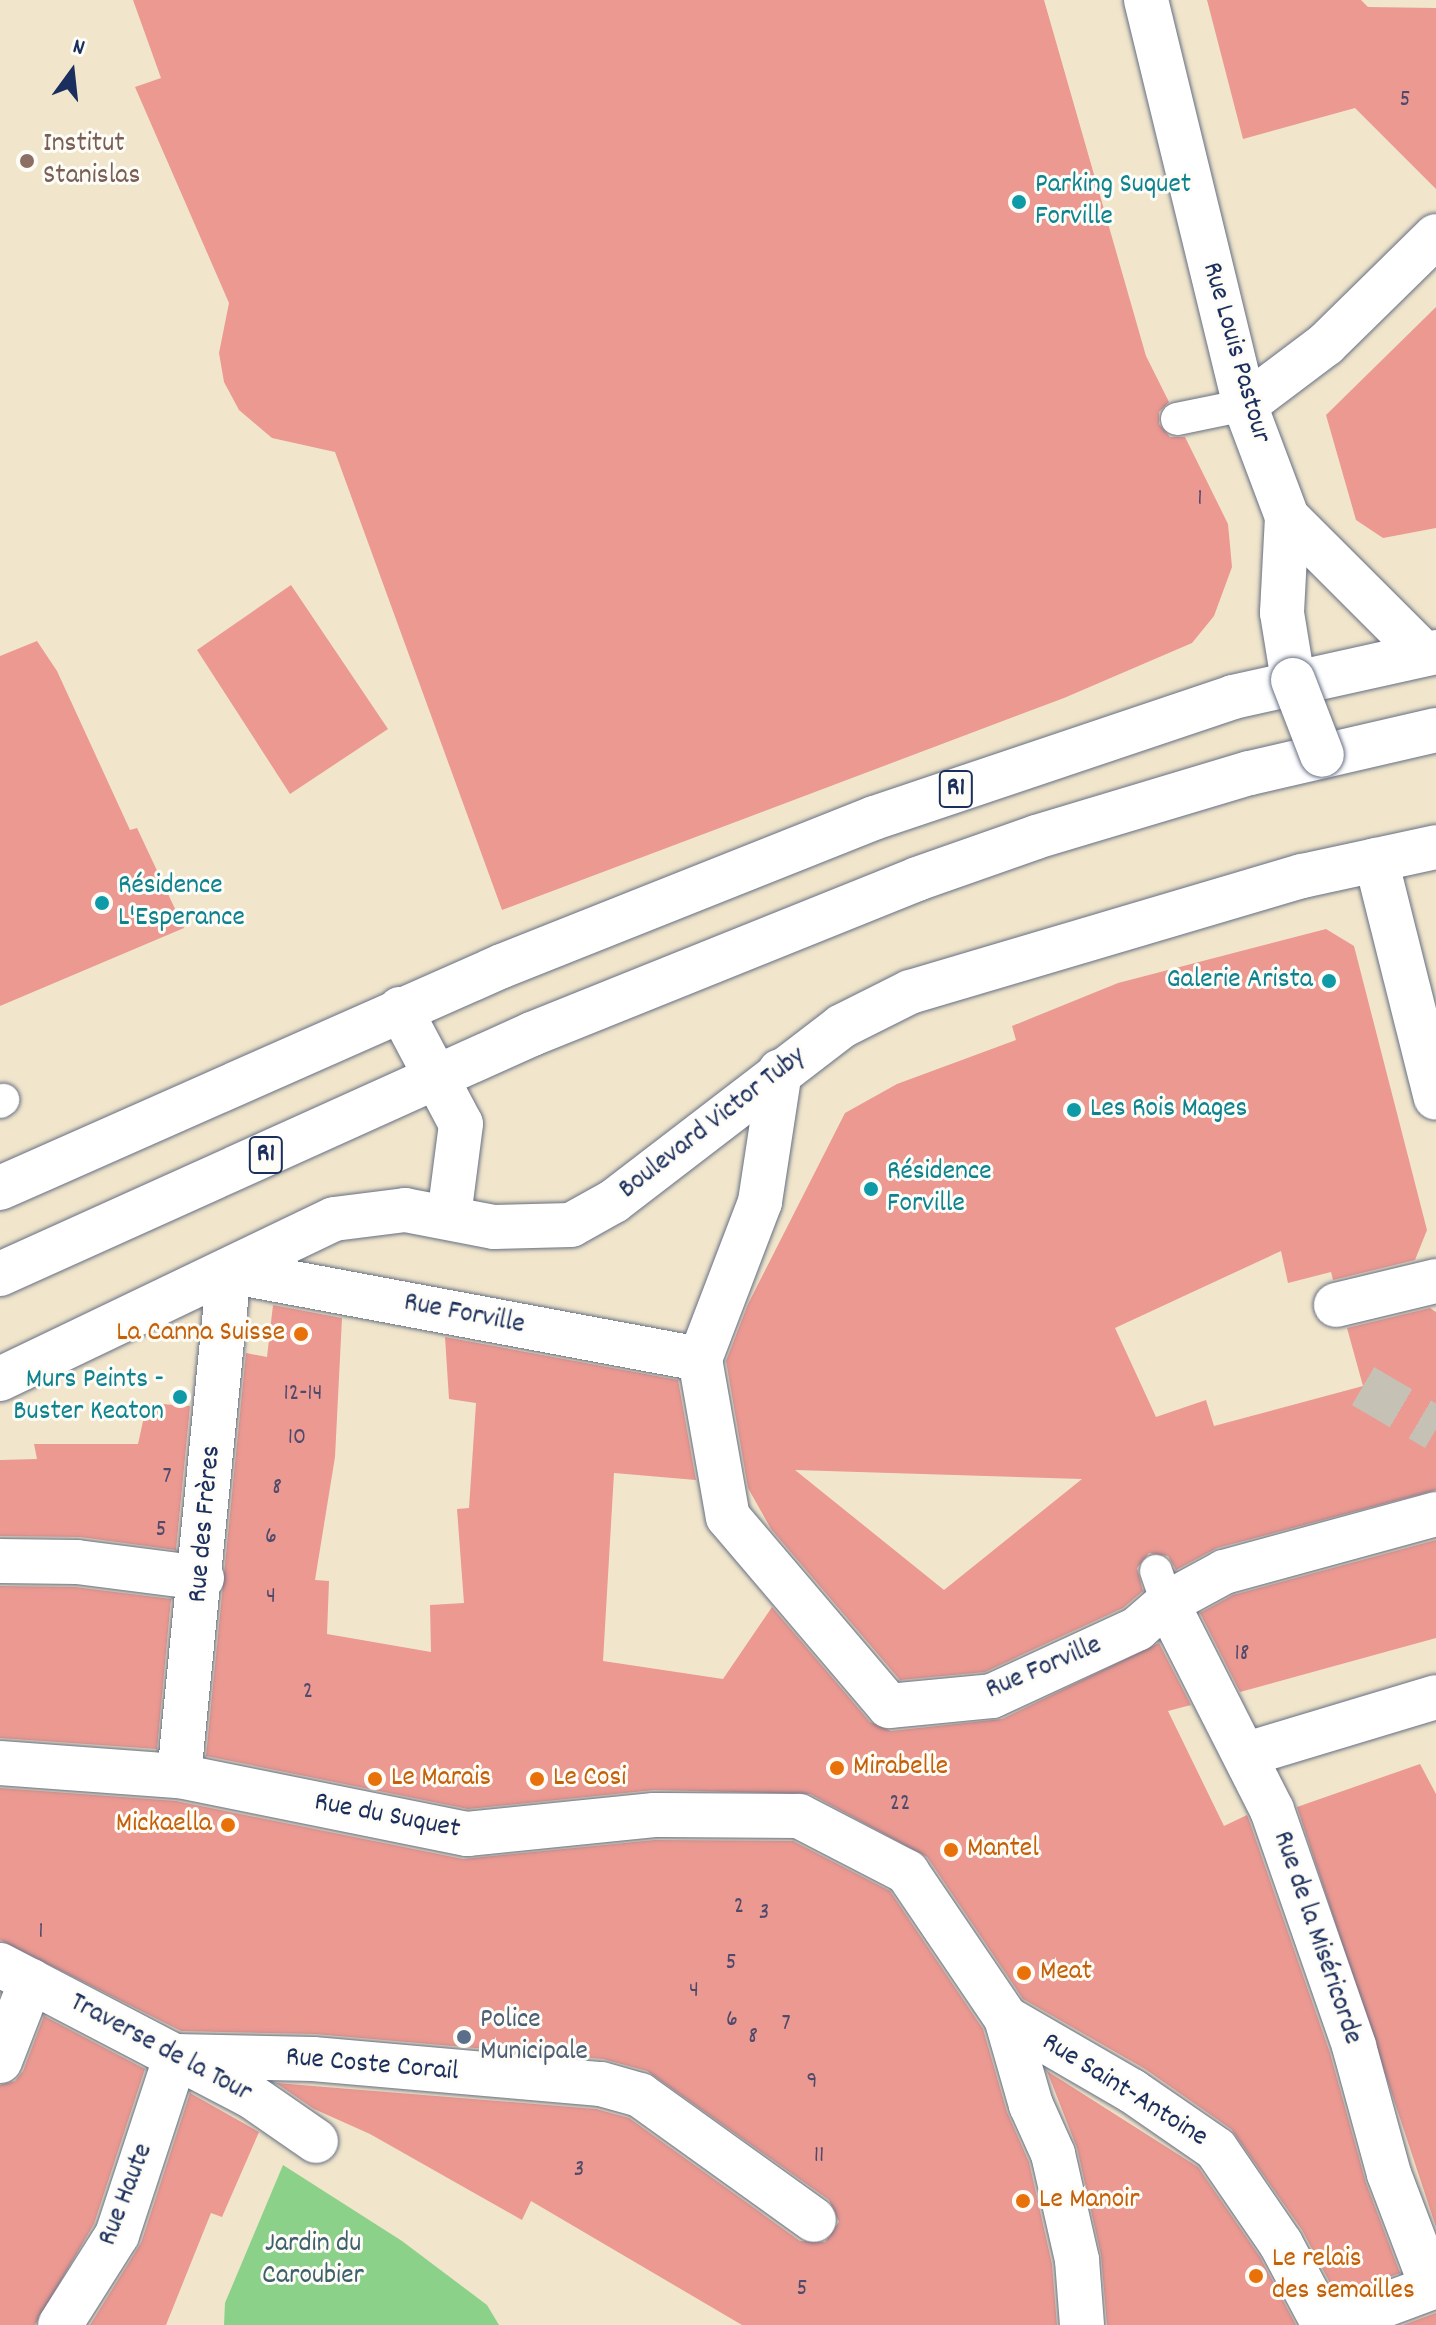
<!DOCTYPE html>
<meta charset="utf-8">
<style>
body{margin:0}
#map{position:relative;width:1436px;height:2325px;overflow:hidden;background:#f1e6cb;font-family:Dekko,sans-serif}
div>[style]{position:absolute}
.green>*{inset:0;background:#8cd18a}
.building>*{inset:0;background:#eb9991}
.street-tunnel>*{height:44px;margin-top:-22px;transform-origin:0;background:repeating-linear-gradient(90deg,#c6c1b5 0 44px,transparent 0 66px)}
.roads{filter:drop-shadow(0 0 2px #666f84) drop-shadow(0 0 2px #666f84)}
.lane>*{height:32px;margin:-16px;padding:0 16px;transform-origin:16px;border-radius:16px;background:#fff}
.street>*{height:44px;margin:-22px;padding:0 22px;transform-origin:22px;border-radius:22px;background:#fff}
.highway>*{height:44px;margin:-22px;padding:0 22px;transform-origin:22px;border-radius:22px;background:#fff}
.bridges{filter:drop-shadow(0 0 2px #666f84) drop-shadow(0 0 2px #666f84)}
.street-bridge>*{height:44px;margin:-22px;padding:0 22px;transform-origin:22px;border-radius:22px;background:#fff}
.dots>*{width:22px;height:22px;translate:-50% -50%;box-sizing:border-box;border:4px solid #fdfcf7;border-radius:50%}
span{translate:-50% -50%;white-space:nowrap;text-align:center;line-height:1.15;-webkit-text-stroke:6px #fdfcf7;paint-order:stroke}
.number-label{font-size:24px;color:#4f4a6b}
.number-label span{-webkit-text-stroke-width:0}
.shield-label span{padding:2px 6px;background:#fdfcf7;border:2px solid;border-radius:6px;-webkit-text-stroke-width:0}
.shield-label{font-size:26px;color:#1b2f5e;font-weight:700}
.education-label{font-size:28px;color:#785e54}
.left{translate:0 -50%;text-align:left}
.culture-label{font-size:28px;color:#0d838f}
.right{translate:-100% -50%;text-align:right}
.street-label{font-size:28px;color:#1b2f5e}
.food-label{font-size:28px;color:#c56008}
.service-label{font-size:28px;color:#4e5e75}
.park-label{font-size:28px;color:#3d606b}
.north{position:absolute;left:32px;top:32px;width:80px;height:80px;-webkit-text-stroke:6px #fdfcf7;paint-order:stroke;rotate:15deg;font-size:22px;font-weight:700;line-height:32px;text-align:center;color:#1b2f5e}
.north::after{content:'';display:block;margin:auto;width:28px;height:36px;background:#1b2f5e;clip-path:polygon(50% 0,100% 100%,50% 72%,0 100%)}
</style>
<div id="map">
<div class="green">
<i style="clip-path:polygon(283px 2165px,402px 2241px,487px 2305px,499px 2325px,224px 2325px,225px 2303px)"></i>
</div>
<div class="building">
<i style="clip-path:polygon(133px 0,1044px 0,1146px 356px,1169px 402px,1159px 412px,1159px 424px,1170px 437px,1185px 437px,1228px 524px,1232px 567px,1214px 616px,1192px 643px,1064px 698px,502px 910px,335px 452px,272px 438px,239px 410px,224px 382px,219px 353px,229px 303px,135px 87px,161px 78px)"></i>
<i style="clip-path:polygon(1207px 0,1361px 0,1368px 7px,1436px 8px,1436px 189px,1355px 108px,1243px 139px)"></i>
<i style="clip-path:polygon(1436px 307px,1436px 528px,1383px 538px,1356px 520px,1326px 415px)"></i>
<i style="clip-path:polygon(291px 585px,388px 729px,290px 794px,197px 650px)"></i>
<i style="clip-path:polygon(37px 641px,57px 671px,130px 830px,137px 828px,184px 928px,0 1006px,0 656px)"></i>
<i style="clip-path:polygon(evenodd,1326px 929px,1354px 946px,1427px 1230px,1415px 1260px,1333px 1280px,1331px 1272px,1288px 1283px,1281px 1251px,1115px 1328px,1156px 1417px,1206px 1400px,1214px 1426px,1363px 1386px,1347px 1328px,1430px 1308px,1436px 1312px,1436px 1490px,1217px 1548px,1176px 1570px,1168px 1556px,1149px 1553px,1137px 1568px,1143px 1591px,1123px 1608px,985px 1672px,900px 1680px,771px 1529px,748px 1488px,726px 1361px,748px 1304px,845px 1113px,897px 1084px,1016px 1040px,1012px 1026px,1118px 983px,1326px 929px,795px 1470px,1082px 1479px,944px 1590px,795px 1470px)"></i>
<i style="clip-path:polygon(273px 1305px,342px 1318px,335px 1457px,315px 1580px,329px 1581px,327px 1634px,431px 1652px,430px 1605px,464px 1603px,457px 1509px,469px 1508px,476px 1403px,449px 1399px,445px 1337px,678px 1380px,696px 1480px,614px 1473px,603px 1661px,723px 1679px,772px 1607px,870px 1722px,891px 1731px,1002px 1719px,1159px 1643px,1191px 1705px,1168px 1711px,1224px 1826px,1247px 1815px,1249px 1820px,1330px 2053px,1366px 2183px,1400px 2273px,1337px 2296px,1302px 2230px,1231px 2129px,1145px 2069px,1023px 1999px,927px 1857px,810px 1794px,654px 1790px,468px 1809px,206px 1756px,246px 1353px,267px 1357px)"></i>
<i style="clip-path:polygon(147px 1403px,190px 1406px,176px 1550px,80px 1537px,0 1536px,0 1460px,37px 1459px,34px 1444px,138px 1444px)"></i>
<i style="clip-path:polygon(1436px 1540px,1436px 1638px,1240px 1692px,1200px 1613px,1233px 1595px)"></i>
<i style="clip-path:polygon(0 1586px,75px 1587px,171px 1599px,157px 1749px,0 1738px)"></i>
<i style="clip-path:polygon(1420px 1764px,1436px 1794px,1436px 2227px,1297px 1807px)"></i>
<i style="clip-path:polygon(0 1788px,176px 1801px,463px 1859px,655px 1840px,793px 1841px,890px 1891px,983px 2029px,1007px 2112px,1029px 2162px,1052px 2264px,1057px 2325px,742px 2325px,531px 2201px,522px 2220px,370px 2134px,314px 2109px,276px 2083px,596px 2109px,629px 2118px,800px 2241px,825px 2242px,839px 2222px,829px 2200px,647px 2071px,603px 2059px,315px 2034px,181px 2031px,0 1940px)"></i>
<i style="clip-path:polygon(44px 2016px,145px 2069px,94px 2224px,35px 2325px,0 2325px,0 2085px,15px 2081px,23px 2071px)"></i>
<i style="clip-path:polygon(1047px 2071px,1198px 2167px,1260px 2257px,1296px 2325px,1107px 2325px,1101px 2255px,1077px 2148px)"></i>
<i style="clip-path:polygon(190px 2093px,259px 2132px,222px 2217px,211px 2213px,166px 2325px,90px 2325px,141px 2243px)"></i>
<i style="clip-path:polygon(1436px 2313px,1436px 2325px,1403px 2325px)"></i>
</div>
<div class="street-tunnel">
<i style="left:1363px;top:1386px;width:85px;rotate:30.5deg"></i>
</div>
<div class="roads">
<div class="lane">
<i style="left:1177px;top:419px;width:69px;rotate:-11.6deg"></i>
<i style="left:0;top:1102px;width:4px;rotate:-34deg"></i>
<i style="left:1156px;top:1571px;width:34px;rotate:71deg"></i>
</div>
<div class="street">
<i style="left:1146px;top:0;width:417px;rotate:76.3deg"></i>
<i style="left:1245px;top:405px;width:120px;rotate:69.4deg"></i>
<i style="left:1287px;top:517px;width:194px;rotate:45deg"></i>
<i style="left:1245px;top:405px;width:101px;rotate:-37deg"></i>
<i style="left:1326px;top:344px;width:154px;rotate:-44.5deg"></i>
<i style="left:1287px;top:517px;width:96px;rotate:93deg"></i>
<i style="left:1282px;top:613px;width:68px;rotate:80.7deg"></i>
<i style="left:1376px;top:860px;width:245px;rotate:75.9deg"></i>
<i style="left:400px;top:1009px;width:130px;rotate:62.1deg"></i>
<i style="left:461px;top:1124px;width:93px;rotate:97.4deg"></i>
<i style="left:780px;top:1071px;width:133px;rotate:98.7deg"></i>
<i style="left:760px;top:1202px;width:168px;rotate:110.9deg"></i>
<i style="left:700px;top:1359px;width:160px;rotate:80deg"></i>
<i style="left:728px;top:1517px;width:248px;rotate:49.6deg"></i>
<i style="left:889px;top:1706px;width:103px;rotate:-5.5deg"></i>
<i style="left:992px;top:1696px;width:160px;rotate:-24.8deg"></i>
<i style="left:1137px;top:1629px;width:40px;rotate:-41deg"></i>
<i style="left:1167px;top:1603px;width:65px;rotate:-28.5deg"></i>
<i style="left:1224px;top:1572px;width:220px;rotate:-15.3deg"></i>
<i style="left:1336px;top:1305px;width:103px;rotate:-13.5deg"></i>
<i style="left:0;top:1379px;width:370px;rotate:-25.6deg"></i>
<i style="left:334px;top:1219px;width:72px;rotate:-7.2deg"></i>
<i style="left:405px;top:1210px;width:91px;rotate:10.8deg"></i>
<i style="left:494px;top:1227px;width:77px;rotate:-1.5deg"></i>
<i style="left:571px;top:1225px;width:49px;rotate:-29.2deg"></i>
<i style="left:614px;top:1201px;width:287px;rotate:-37.5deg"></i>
<i style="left:842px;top:1026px;width:76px;rotate:-26.6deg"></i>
<i style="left:910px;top:992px;width:409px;rotate:-16.5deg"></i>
<i style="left:1302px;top:876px;width:137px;rotate:-12.2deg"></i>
<i style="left:0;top:1561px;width:77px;rotate:0.7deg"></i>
<i style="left:77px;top:1562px;width:126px;rotate:7.3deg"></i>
<i style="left:1167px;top:1603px;width:232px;rotate:63.1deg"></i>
<i style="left:1272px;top:1810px;width:250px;rotate:70.8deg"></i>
<i style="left:1354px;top:2046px;width:133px;rotate:74.7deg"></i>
<i style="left:1389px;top:2174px;width:121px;rotate:69.2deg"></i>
<i style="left:1247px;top:1754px;width:197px;rotate:-16.8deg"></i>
<i style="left:0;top:1763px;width:179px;rotate:4.2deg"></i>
<i style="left:179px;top:1776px;width:294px;rotate:11.4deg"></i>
<i style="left:467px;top:1834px;width:188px;rotate:-5.8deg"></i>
<i style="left:654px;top:1815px;width:145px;rotate:0.4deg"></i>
<i style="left:799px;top:1816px;width:122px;rotate:27.4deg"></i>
<i style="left:907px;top:1872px;width:176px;rotate:55.9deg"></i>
<i style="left:1006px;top:2018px;width:146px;rotate:30.1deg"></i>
<i style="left:1132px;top:2091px;width:102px;rotate:34.6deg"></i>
<i style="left:1216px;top:2149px;width:115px;rotate:55.6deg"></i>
<i style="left:1281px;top:2244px;width:92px;rotate:62deg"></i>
<i style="left:179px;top:1776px;width:507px;rotate:-84.35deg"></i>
<i style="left:229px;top:1271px;width:479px;rotate:10.6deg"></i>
<i style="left:0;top:1965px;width:283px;rotate:27.6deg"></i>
<i style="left:251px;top:2096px;width:79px;rotate:34.7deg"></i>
<i style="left:1006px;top:2018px;width:91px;rotate:74deg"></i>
<i style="left:1031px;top:2105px;width:54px;rotate:65.8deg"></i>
<i style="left:1053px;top:2154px;width:109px;rotate:77.2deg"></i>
<i style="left:1077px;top:2260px;width:65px;rotate:85.6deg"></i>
<i style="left:0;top:2061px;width:86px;rotate:-68.8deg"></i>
<i style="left:60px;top:2325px;width:107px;rotate:-57.7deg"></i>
<i style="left:117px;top:2235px;width:188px;rotate:-71.8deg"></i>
<i style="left:176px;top:2056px;width:137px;rotate:1.3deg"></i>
<i style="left:313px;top:2059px;width:289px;rotate:5deg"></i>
<i style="left:601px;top:2084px;width:41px;rotate:15.8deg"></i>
<i style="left:640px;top:2095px;width:214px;rotate:35.7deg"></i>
<i style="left:1331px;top:2325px;width:112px;rotate:-20.4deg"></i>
</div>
<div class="highway">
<i style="left:0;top:1188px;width:549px;rotate:-23.86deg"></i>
<i style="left:502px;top:966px;width:400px;rotate:-21.7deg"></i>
<i style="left:874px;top:818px;width:379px;rotate:-18.6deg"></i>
<i style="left:1233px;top:697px;width:208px;rotate:-12.5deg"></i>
<i style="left:0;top:1274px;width:584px;rotate:-24.28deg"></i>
<i style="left:532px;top:1034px;width:415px;rotate:-21.9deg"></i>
<i style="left:917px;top:879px;width:126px;rotate:-19.4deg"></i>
<i style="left:1036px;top:837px;width:223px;rotate:-16.7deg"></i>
<i style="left:1250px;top:773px;width:191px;rotate:-13deg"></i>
</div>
</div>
<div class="bridges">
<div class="street-bridge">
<i style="left:1293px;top:680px;width:80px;rotate:68.9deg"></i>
</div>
</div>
<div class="dots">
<i style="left:27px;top:161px;background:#8d6e63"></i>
<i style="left:1019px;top:202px;background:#0f9aa8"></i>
<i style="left:102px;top:903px;background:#0f9aa8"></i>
<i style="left:1329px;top:981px;background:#0f9aa8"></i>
<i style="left:1074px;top:1110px;background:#0f9aa8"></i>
<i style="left:871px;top:1189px;background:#0f9aa8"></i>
<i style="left:301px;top:1334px;background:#e8710a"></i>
<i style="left:180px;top:1397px;background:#0f9aa8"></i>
<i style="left:837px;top:1768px;background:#e8710a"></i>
<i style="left:375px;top:1779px;background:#e8710a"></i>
<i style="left:537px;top:1779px;background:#e8710a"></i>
<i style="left:228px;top:1825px;background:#e8710a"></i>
<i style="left:951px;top:1850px;background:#e8710a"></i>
<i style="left:1024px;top:1973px;background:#e8710a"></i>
<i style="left:464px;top:2037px;background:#5c6f8a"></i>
<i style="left:1023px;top:2201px;background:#e8710a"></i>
<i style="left:1256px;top:2276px;background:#e8710a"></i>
</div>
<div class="number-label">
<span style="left:1405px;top:101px">5</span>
<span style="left:1200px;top:500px">1</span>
<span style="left:303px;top:1395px">12-14</span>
<span style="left:297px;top:1439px">10</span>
<span style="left:167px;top:1478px">7</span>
<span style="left:277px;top:1489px">8</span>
<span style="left:161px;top:1531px">5</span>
<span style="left:271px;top:1538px">6</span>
<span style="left:271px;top:1598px">4</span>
<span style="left:1242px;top:1655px">18</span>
<span style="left:308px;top:1693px">2</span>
<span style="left:900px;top:1805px">22</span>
<span style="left:739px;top:1908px">2</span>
<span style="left:764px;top:1914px">3</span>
<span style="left:41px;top:1933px">1</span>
<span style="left:731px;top:1964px">5</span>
<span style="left:694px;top:1992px">4</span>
<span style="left:732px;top:2021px">6</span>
<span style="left:786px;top:2025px">7</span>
<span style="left:753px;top:2038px">8</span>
<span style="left:812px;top:2083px">9</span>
<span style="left:819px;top:2157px">11</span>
<span style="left:579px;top:2171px">3</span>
<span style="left:802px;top:2290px">5</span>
</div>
<div class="shield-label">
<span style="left:956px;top:789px">R1</span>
<span style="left:266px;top:1155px">R1</span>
</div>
<div class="education-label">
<span class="left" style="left:43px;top:161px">Institut<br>Stanislas</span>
</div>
<div class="culture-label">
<span class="left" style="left:1035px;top:202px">Parking Suquet<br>Forville</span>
<span class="left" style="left:118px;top:903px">Résidence<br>L'Esperance</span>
<span class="right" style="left:1313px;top:981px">Galerie Arista</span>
<span class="left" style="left:1090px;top:1110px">Les Rois Mages</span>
<span class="left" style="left:887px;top:1189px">Résidence<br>Forville</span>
<span class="right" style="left:164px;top:1397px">Murs Peints -<br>Buster Keaton</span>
</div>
<div class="street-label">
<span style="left:1235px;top:353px;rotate:74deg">Rue Louis Pastour</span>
<span style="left:713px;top:1124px;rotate:-38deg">Boulevard Victor Tuby</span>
<span style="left:464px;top:1315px;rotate:11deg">Rue Forville</span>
<span style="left:206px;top:1524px;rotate:-85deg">Rue des Frères</span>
<span style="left:1044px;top:1669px;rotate:-23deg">Rue Forville</span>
<span style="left:387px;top:1817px;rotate:11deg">Rue du Suquet</span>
<span style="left:1316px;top:1938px;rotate:71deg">Rue de la Miséricorde</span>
<span style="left:160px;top:2049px;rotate:28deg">Traverse de la Tour</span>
<span style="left:372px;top:2066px;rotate:5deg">Rue Coste Corail</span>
<span style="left:1124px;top:2091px;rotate:32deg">Rue Saint-Antoine</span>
<span style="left:127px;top:2195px;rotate:-69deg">Rue Haute</span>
</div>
<div class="food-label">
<span class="right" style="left:285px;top:1334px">La Canna Suisse</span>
<span class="left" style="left:853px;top:1768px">Mirabelle</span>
<span class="left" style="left:391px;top:1779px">Le Marais</span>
<span class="left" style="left:553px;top:1779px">Le Cosi</span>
<span class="right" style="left:212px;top:1825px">Mickaella</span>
<span class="left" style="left:967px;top:1850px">Mantel</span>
<span class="left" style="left:1040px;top:1973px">Meat</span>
<span class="left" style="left:1039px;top:2201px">Le Manoir</span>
<span class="left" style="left:1272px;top:2276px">Le relais<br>des semailles</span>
</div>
<div class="service-label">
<span class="left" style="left:480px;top:2037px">Police<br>Municipale</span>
</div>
<div class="park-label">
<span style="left:313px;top:2261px">Jardin du<br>Caroubier</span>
</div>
<div class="north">N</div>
</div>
